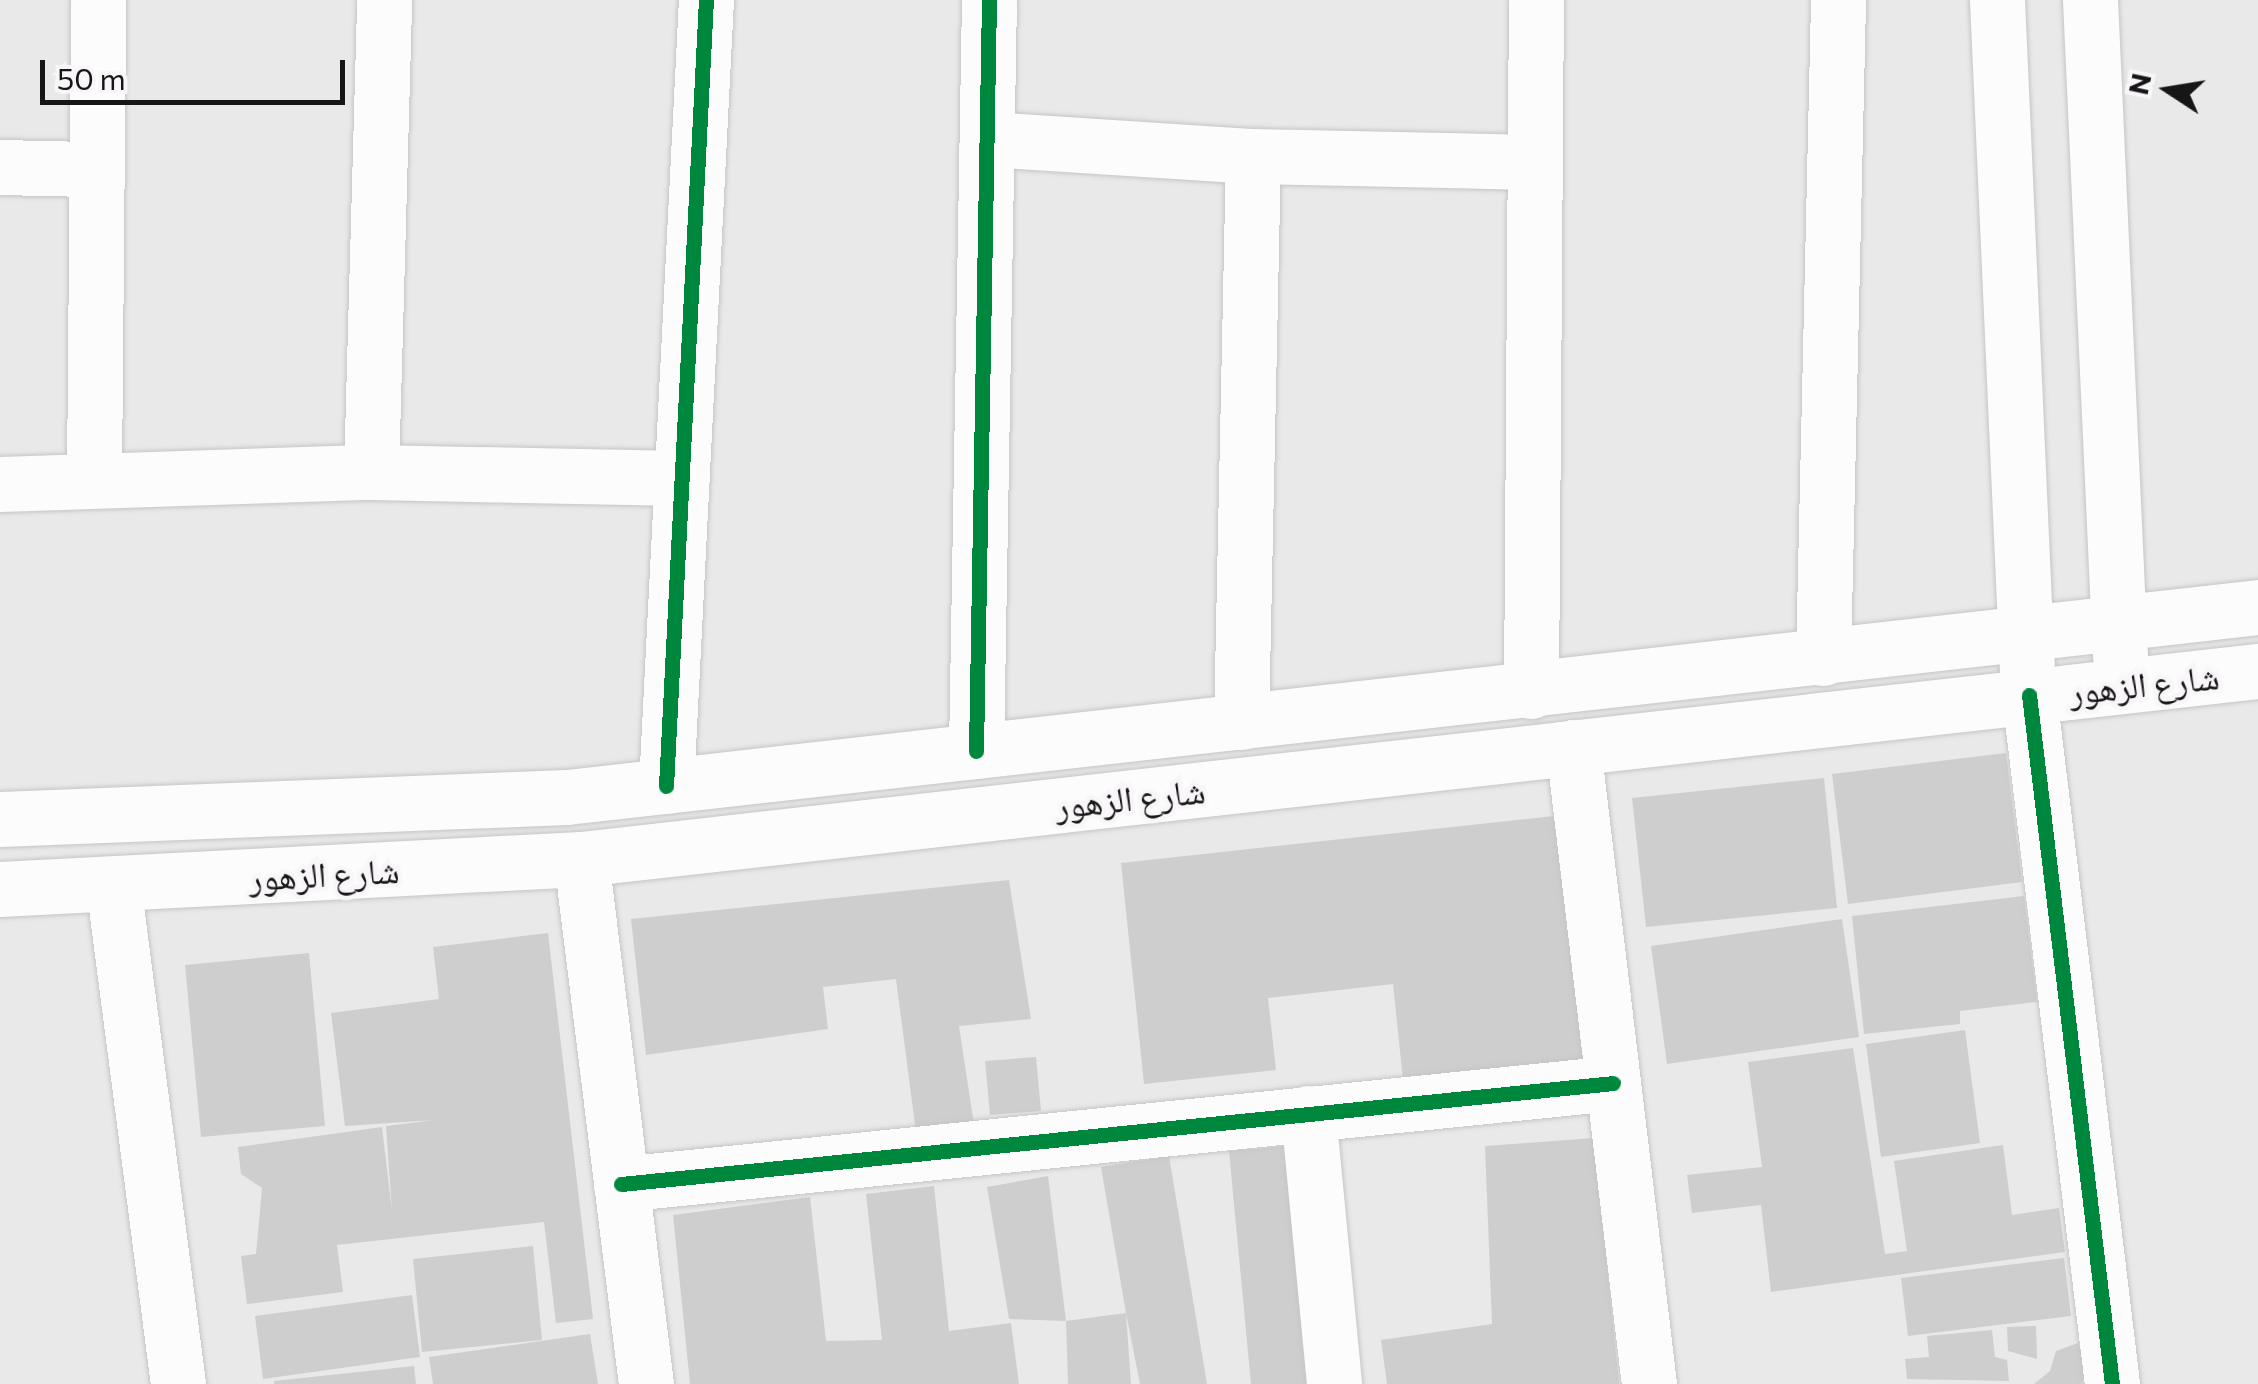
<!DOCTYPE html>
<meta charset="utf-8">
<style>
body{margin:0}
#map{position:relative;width:2258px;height:1384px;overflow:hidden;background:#eae9ea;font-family:Commissioner,"Noto Naskh Arabic",sans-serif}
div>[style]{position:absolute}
.building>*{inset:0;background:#cecece}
.roads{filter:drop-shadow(0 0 2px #c6c5c6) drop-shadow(0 0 2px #c6c5c6)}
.minor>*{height:55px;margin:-27.5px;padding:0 27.5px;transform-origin:27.5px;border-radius:27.5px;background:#fcfcfc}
.major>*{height:55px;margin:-27.5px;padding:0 27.5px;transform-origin:27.5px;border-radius:27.5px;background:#fcfcfc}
.cycleway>*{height:15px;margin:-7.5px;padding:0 7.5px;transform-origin:7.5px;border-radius:7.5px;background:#00873e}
span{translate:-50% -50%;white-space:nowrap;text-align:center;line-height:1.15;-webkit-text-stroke:9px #f8f6f8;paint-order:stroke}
.street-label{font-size:35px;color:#171617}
.north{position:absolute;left:2118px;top:40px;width:100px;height:100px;-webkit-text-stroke:8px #f8f6f8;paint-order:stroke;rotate:282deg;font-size:28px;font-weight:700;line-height:40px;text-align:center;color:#171617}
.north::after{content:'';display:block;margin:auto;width:35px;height:45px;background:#171617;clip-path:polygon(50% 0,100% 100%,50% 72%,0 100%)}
.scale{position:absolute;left:40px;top:60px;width:305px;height:45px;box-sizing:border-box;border:5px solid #171617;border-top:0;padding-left:12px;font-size:30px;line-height:35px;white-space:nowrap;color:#171617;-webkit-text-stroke:8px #f8f6f8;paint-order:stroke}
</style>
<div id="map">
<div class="building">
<i style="clip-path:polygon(2006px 753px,2022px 882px,1848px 904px,1832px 774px)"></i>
<i style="clip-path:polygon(1824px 778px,1837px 908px,1646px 927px,1632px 798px)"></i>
<i style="clip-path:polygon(1563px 815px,1589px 1060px,1403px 1080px,1393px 984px,1268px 998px,1276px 1070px,1144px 1084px,1121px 863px)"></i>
<i style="clip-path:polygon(1009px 880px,1031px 1019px,959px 1026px,975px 1131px,917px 1140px,896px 979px,823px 987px,828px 1029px,646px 1055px,631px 919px)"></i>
<i style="clip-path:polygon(2024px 896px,2037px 1002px,1960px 1011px,1960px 1024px,1864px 1034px,1852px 916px)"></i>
<i style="clip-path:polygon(1842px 919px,1859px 1037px,1667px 1064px,1651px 946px)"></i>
<i style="clip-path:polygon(548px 933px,593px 1319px,556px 1323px,544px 1222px,337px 1245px,343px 1292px,247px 1304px,241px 1256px,256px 1254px,262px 1188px,241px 1174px,238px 1147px,382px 1127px,392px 1211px,386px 1126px,435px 1120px,345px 1126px,331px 1013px,439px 999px,433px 947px)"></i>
<i style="clip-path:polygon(309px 953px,325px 1126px,201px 1137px,185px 965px)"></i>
<i style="clip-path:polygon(1965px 1030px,1980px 1143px,1881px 1157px,1866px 1044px)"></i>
<i style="clip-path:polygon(1853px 1048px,1885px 1254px,1907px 1251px,1894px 1161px,2003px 1145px,2012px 1215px,2059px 1208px,2065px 1252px,1771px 1292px,1761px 1205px,1692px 1213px,1687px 1175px,1762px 1167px,1748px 1062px)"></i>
<i style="clip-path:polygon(1036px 1057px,1041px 1111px,990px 1115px,985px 1061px)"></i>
<i style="clip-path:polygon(1594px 1138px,1619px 1384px,1387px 1384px,1381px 1340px,1492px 1324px,1485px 1146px)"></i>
<i style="clip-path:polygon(1301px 1145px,1322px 1384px,1251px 1384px,1229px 1151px)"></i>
<i style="clip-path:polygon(1169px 1156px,1207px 1384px,1140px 1384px,1126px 1313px,1131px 1384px,1068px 1384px,1066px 1321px,1126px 1313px,1101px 1167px)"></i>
<i style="clip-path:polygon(1048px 1176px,1066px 1321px,1009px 1319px,987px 1187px)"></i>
<i style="clip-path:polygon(934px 1186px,949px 1331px,1011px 1323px,1019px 1384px,690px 1384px,673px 1215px,810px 1197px,826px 1341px,882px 1340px,866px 1194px)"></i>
<i style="clip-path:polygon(533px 1246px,542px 1340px,422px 1352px,413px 1259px)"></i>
<i style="clip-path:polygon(2064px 1258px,2071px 1316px,1908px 1336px,1901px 1278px)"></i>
<i style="clip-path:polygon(412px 1295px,420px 1357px,263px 1379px,255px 1316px)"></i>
<i style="clip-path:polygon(2036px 1326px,2037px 1359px,2008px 1351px,2007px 1327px)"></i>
<i style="clip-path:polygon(1992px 1330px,1995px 1357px,2007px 1360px,2009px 1381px,1907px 1379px,1905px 1359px,1929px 1357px,1927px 1336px)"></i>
<i style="clip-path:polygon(590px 1334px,598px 1384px,433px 1384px,429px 1357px)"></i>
<i style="clip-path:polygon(2078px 1343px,2086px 1367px,2082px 1384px,2034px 1384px,2050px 1371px,2056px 1351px)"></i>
<i style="clip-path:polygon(414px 1366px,416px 1384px,274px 1384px,274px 1381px)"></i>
</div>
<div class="roads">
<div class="minor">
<i style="left:988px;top:139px;width:266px;rotate:3.7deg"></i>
<i style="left:1253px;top:156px;width:281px;rotate:1.2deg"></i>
<i style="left:0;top:167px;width:91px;rotate:1.3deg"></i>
<i style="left:371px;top:472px;width:472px;rotate:-88.4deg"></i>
<i style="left:94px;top:478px;width:478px;rotate:-89.5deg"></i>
<i style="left:0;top:484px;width:371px;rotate:-1.9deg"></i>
<i style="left:371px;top:472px;width:311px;rotate:1.1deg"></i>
<i style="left:1823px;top:658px;width:658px;rotate:-88.69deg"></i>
<i style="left:1531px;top:691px;width:691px;rotate:-89.59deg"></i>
<i style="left:2029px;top:695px;width:694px;rotate:83.13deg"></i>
<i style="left:1241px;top:722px;width:566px;rotate:-88.79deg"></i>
<i style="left:1573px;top:747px;width:642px;rotate:83.2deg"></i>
<i style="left:976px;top:751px;width:751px;rotate:-89.01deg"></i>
<i style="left:666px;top:786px;width:787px;rotate:-87.09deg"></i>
<i style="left:581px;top:859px;width:529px;rotate:82.94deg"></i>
<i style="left:113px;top:884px;width:504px;rotate:82.59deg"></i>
<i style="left:1308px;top:1113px;width:272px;rotate:84.5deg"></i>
<i style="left:621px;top:1184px;width:997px;rotate:-5.81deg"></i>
</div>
<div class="major">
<i style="left:1997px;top:0;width:672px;rotate:87.44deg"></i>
<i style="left:2090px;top:0;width:657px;rotate:87.38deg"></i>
<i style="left:0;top:819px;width:567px;rotate:-2.22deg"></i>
<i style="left:567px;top:797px;width:1702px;rotate:-6.41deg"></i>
<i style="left:0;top:889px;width:582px;rotate:-2.96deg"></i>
<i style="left:581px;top:859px;width:1688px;rotate:-6.4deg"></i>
</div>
</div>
<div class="cycleway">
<i style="left:2029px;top:695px;width:694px;rotate:83.13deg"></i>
<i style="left:976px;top:751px;width:751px;rotate:-89.01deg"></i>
<i style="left:666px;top:786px;width:787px;rotate:-87.09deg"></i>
<i style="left:621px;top:1184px;width:997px;rotate:-5.81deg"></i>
</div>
<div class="street-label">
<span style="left:2144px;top:683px;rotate:-6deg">شارع الزهور</span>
<span style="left:1130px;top:797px;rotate:-6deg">شارع الزهور</span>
<span style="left:324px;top:873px;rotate:-3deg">شارع الزهور</span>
</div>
<div class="north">N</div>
<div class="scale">50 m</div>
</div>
